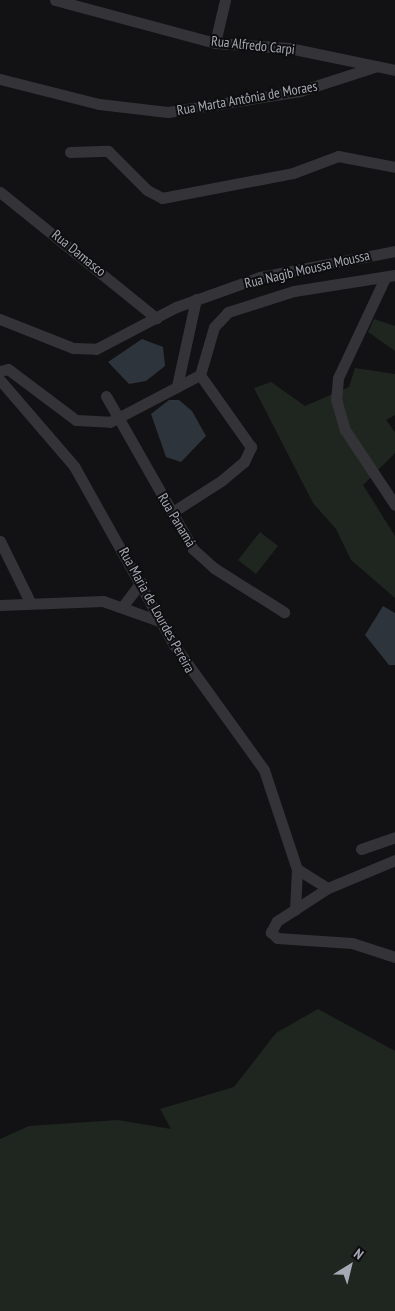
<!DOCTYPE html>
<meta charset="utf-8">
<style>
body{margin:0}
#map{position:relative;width:395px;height:1311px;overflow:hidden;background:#121214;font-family:"PT Sans Narrow",sans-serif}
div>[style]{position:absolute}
.green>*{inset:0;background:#1f2620}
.water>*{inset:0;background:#2d343b}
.minor>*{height:11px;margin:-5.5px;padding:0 5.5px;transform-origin:5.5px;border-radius:5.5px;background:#343438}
span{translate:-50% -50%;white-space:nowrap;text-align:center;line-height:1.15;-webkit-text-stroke:4px #0e0d0f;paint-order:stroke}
.street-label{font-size:14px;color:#a5a9b3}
.north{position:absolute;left:325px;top:1241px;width:50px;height:50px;-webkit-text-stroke:4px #0e0d0f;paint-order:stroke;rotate:36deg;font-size:14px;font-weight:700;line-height:20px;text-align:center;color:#a5a9b3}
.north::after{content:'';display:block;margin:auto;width:18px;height:22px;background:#a5a9b3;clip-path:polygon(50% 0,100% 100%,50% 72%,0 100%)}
</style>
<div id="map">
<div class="green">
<i style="clip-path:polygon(374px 319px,395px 326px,395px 351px,368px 332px)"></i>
<i style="clip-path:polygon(355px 368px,395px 374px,395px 415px,386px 420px,395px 432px,395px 453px,363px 485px,395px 536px,395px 598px,351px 560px,336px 529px,313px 503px,254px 388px,271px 382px,305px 406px,349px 387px)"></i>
<i style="clip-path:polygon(260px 532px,278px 546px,256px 574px,238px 560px)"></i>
<i style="clip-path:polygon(318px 1009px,395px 1051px,395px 1311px,0 1311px,0 1139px,29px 1126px,118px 1120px,171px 1129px,160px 1109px,234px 1087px,276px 1033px)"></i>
</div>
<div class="water">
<i style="clip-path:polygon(142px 339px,163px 347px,165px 366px,146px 381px,129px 384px,108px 362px)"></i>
<i style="clip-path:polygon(169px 400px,179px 400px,192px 411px,206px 436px,181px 462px,166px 457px,151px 414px)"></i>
<i style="clip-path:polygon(383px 606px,395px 613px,395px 665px,389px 665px,365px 635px)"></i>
</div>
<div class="minor">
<i style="left:55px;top:0;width:166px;rotate:15deg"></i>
<i style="left:215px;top:43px;width:74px;rotate:3.9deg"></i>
<i style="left:289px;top:48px;width:108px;rotate:11.7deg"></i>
<i style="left:215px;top:43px;width:44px;rotate:-76.9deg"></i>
<i style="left:0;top:79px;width:102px;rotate:14.2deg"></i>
<i style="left:99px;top:104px;width:69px;rotate:6.6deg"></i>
<i style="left:168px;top:112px;width:134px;rotate:-9deg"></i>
<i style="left:300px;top:91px;width:78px;rotate:-18deg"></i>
<i style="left:70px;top:152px;width:38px;rotate:-2deg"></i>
<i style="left:108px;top:151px;width:55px;rotate:45deg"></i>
<i style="left:147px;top:190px;width:17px;rotate:28deg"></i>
<i style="left:162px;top:198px;width:133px;rotate:-10.8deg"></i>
<i style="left:293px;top:173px;width:48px;rotate:-20.7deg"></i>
<i style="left:338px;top:156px;width:58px;rotate:10.9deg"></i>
<i style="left:0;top:192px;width:201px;rotate:38.9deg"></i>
<i style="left:385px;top:278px;width:110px;rotate:115.2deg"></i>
<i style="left:338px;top:378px;width:21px;rotate:95deg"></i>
<i style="left:336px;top:399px;width:32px;rotate:74deg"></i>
<i style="left:345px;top:430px;width:90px;rotate:56.3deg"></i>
<i style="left:0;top:319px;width:79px;rotate:21.7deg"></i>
<i style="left:73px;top:348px;width:23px;rotate:2deg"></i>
<i style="left:96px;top:349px;width:90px;rotate:-27.7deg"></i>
<i style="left:176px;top:307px;width:89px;rotate:-19.7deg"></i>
<i style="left:260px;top:277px;width:137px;rotate:-10.9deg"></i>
<i style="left:0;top:371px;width:8px;rotate:-14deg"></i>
<i style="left:8px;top:369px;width:85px;rotate:36.9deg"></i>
<i style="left:76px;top:420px;width:34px;rotate:3deg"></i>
<i style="left:110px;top:422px;width:102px;rotate:-27.6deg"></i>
<i style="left:200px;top:375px;width:50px;rotate:-73.7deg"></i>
<i style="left:214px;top:327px;width:21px;rotate:-47deg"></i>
<i style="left:228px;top:312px;width:69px;rotate:-17.7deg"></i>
<i style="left:294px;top:291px;width:102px;rotate:-9deg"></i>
<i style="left:0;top:380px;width:113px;rotate:49.3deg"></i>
<i style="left:74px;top:466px;width:205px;rotate:60.8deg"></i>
<i style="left:174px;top:645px;width:154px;rotate:54.2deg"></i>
<i style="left:264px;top:770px;width:104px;rotate:71.6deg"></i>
<i style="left:297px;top:869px;width:41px;rotate:92.8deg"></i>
<i style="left:177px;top:386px;width:89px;rotate:-77.7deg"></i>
<i style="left:106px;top:396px;width:176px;rotate:60.4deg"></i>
<i style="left:193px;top:549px;width:28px;rotate:42deg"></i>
<i style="left:214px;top:568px;width:83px;rotate:32.2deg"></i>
<i style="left:171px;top:513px;width:59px;rotate:-32.6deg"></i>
<i style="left:221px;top:481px;width:30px;rotate:-40deg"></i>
<i style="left:244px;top:462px;width:17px;rotate:-65deg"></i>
<i style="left:251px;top:447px;width:88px;rotate:-125.3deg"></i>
<i style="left:0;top:541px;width:68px;rotate:63.8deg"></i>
<i style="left:0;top:605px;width:103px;rotate:-2.2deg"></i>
<i style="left:103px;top:601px;width:63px;rotate:19.6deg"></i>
<i style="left:123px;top:606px;width:30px;rotate:-53deg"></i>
<i style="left:361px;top:849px;width:36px;rotate:-19deg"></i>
<i style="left:395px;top:860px;width:73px;rotate:157.3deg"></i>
<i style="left:328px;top:888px;width:61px;rotate:147.1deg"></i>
<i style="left:277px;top:921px;width:13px;rotate:119deg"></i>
<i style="left:271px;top:932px;width:8px;rotate:45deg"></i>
<i style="left:277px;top:938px;width:75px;rotate:3.8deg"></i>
<i style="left:352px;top:943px;width:45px;rotate:18deg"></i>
<i style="left:297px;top:869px;width:36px;rotate:32deg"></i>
</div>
<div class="street-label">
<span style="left:253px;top:45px;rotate:6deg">Rua Alfredo Carpi</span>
<span style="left:247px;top:98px;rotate:-10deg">Rua Marta Antônia de Moraes</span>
<span style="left:79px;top:253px;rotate:39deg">Rua Damasco</span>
<span style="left:307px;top:269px;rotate:-13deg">Rua Nagib Moussa Moussa</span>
<span style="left:177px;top:520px;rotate:59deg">Rua Panamá</span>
<span style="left:157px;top:610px;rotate:61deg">Rua Maria de Lourdes Pereira</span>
</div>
<div class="north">N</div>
</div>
